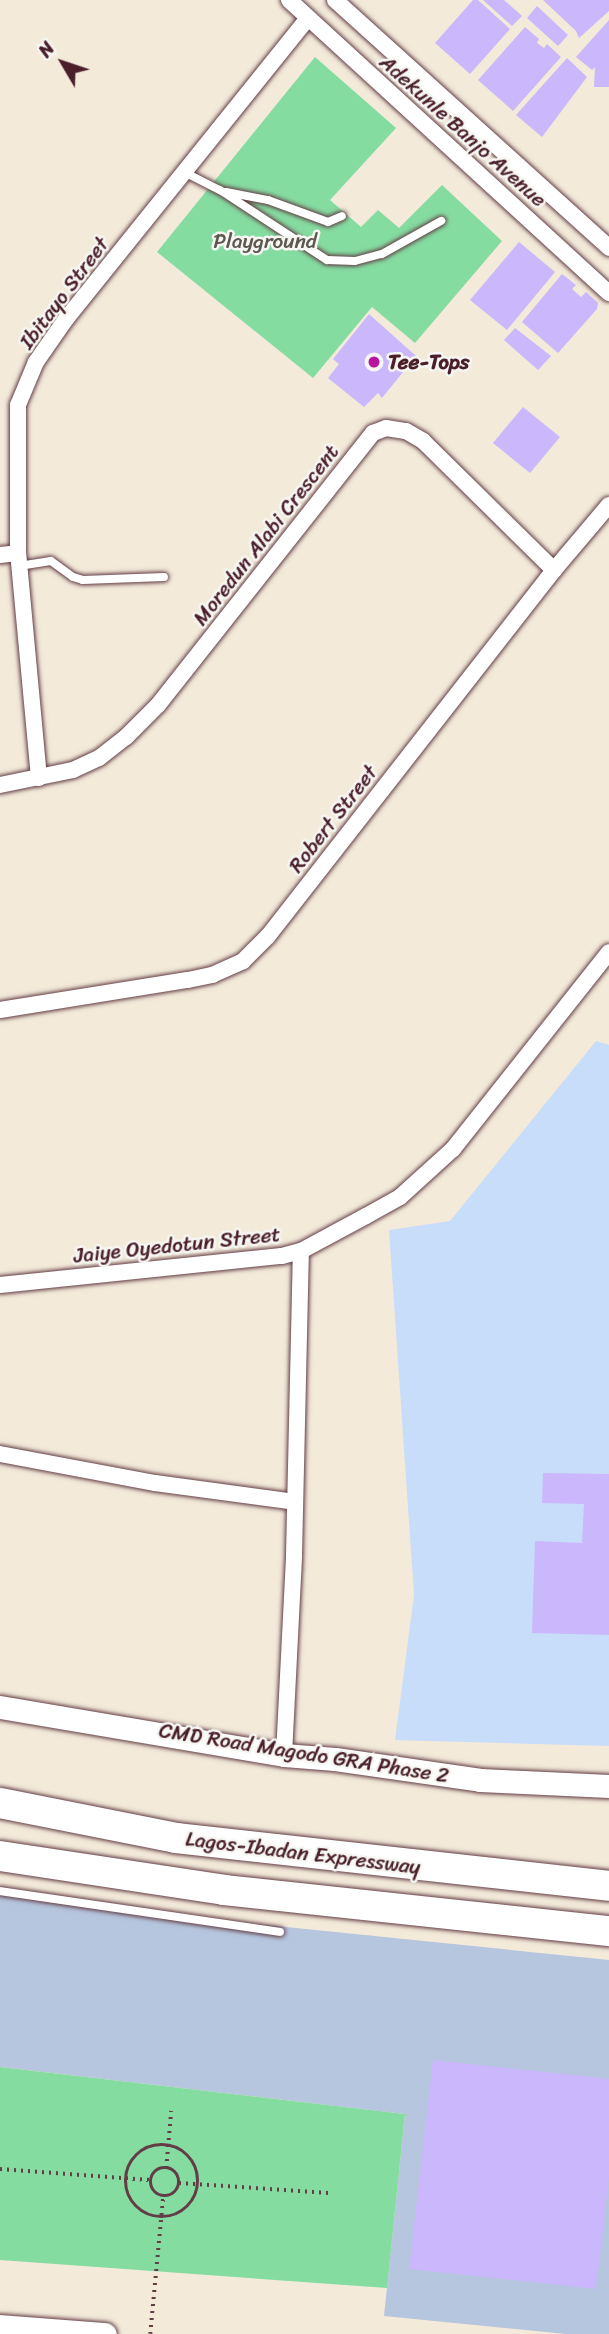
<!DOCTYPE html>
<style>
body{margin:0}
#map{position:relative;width:609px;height:2334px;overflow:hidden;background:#f3eada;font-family:Sriracha,sans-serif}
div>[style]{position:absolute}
.built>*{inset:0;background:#c8ddf9}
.industrial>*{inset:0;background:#b6c6de}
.green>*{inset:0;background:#85dca1}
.building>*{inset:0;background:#cab7fc}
.path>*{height:3.5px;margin-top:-1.75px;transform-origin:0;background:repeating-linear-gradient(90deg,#633d45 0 2px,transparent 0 7px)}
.path>.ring{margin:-1.75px;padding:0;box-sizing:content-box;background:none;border:3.5px solid #633d45;border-radius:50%}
.roads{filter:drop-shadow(0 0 2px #633d45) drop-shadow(0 0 2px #633d45)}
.lane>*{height:8px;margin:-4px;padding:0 4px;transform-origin:4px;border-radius:4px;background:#fff}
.street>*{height:16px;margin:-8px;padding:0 8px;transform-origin:8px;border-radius:8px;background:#fff}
.secondary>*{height:23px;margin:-11.5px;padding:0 11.5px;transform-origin:11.5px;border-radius:11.5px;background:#fff}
.highway>*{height:30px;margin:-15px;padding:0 15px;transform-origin:15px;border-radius:15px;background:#fff}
.dots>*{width:19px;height:19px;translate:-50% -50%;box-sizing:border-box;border:4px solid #f6f6f2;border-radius:50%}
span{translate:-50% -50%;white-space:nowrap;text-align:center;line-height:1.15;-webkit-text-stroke:5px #f6f6f2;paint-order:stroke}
.street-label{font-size:21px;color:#4a1f2b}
.park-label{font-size:21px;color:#5c584e}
.poi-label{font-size:21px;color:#4a1f2b;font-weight:700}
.left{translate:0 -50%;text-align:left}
.north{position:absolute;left:28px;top:28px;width:70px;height:70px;-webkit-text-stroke:5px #f6f6f2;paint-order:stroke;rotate:309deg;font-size:19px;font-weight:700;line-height:28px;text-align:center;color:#4a1f2b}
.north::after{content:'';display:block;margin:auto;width:24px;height:32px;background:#4a1f2b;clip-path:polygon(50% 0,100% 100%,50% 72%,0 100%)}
</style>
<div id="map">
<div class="built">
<i style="clip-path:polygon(596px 1041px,609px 1045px,609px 1746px,395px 1740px,414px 1595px,389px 1230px,450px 1221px)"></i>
</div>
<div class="industrial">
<i style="clip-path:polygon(0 1888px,72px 1905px,609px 1960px,609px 2334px,566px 2334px,384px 2316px,405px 2114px,0 2067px)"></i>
</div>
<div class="green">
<i style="clip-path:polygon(315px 57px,396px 128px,330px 200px,361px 227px,378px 210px,399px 228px,442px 185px,502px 241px,415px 343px,372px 307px,313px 378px,157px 252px)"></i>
<i style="clip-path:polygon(0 2067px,405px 2114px,387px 2288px,0 2260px)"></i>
</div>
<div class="building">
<i style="clip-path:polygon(473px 0,478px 0,510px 29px,470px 74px,435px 43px)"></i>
<i style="clip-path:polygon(483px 0,504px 0,522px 16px,512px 26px)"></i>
<i style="clip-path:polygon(543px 0,609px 0,609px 11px,579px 38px,576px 31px)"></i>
<i style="clip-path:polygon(537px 6px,568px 35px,558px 46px,527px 18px)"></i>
<i style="clip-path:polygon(609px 20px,609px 87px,594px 87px,595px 67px,592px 70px,576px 57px)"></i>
<i style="clip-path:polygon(525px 27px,539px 39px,537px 43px,544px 48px,547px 44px,561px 57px,513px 111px,478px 80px)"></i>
<i style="clip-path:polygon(567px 58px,587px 77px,542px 137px,516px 115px)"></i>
<i style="clip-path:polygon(519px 242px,555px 272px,507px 330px,470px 300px)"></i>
<i style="clip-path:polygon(562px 274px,576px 285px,572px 289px,581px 297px,586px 292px,598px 303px,597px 309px,558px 353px,522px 322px)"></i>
<i style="clip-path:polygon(369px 314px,416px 356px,382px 398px,378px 393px,364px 407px,328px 378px,339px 364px,333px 359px)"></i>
<i style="clip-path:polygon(515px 328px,551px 356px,538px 370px,504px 340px)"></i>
<i style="clip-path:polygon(523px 407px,560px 437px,530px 473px,493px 443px)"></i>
<i style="clip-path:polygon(543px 1473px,609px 1474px,609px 1635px,532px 1633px,535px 1541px,582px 1543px,584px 1504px,542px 1503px)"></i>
<i style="clip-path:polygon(433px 2060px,609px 2079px,609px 2177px,596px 2289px,409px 2269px)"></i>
</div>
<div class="path">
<i class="ring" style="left:126px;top:2145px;width:68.5px;height:68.5px"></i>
<i class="ring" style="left:151px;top:2168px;width:24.5px;height:24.5px"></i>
<i style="left:166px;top:2168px;width:57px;rotate:-85deg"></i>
<i style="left:0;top:2169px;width:150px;rotate:4.2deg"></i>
<i style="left:179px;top:2183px;width:150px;rotate:3.8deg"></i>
<i style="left:150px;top:2334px;width:139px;rotate:-84.6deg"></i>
</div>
<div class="roads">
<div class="lane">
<i style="left:186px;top:173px;width:38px;rotate:27deg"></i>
<i style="left:220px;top:190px;width:128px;rotate:33.2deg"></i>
<i style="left:327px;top:260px;width:28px;rotate:2deg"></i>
<i style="left:355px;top:261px;width:28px;rotate:-15deg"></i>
<i style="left:382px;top:254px;width:68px;rotate:-29.2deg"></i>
<i style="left:226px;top:192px;width:43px;rotate:10.8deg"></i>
<i style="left:268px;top:200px;width:64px;rotate:20.1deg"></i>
<i style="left:328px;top:222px;width:15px;rotate:-23deg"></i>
<i style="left:19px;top:566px;width:32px;rotate:-9deg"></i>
<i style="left:51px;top:561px;width:27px;rotate:36deg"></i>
<i style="left:73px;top:577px;width:10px;rotate:17deg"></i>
<i style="left:83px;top:580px;width:81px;rotate:-2.1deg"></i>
<i style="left:0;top:1891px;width:283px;rotate:8.3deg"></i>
</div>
<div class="street">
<i style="left:289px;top:0;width:434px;rotate:42.5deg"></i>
<i style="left:335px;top:0;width:370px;rotate:42.1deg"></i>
<i style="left:0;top:555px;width:18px;rotate:-6deg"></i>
<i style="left:39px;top:778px;width:226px;rotate:-95.3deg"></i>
<i style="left:18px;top:553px;width:148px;rotate:-90deg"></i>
<i style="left:18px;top:405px;width:47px;rotate:-67.3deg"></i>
<i style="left:36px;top:362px;width:52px;rotate:-55.1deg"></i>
<i style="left:66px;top:319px;width:386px;rotate:-51.2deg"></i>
<i style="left:0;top:785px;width:75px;rotate:-11.6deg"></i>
<i style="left:73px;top:770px;width:29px;rotate:-25deg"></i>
<i style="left:99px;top:758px;width:34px;rotate:-38deg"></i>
<i style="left:126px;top:737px;width:45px;rotate:-45deg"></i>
<i style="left:158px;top:705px;width:347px;rotate:-51.7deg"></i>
<i style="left:373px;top:433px;width:14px;rotate:-21deg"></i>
<i style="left:386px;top:428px;width:20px;rotate:9deg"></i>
<i style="left:406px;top:431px;width:20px;rotate:30deg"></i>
<i style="left:423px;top:441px;width:184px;rotate:44.6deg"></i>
<i style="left:0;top:1010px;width:190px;rotate:-9.1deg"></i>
<i style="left:188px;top:980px;width:25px;rotate:-12deg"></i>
<i style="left:212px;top:975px;width:34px;rotate:-24deg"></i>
<i style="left:243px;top:961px;width:35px;rotate:-45deg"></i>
<i style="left:268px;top:936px;width:464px;rotate:-52deg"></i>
<i style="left:554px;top:570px;width:85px;rotate:-49.8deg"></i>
<i style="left:0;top:1285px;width:283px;rotate:-5.9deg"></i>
<i style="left:282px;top:1256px;width:20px;rotate:-15deg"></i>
<i style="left:301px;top:1251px;width:74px;rotate:-28.3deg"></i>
<i style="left:366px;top:1216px;width:39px;rotate:-29deg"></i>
<i style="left:400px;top:1197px;width:72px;rotate:-42.2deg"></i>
<i style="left:453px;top:1149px;width:251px;rotate:-51.6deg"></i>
<i style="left:0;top:1454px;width:158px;rotate:10.6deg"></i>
<i style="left:155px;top:1483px;width:141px;rotate:7.7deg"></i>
<i style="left:284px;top:1755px;width:200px;rotate:-87.1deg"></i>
<i style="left:294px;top:1555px;width:304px;rotate:-88.7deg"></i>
</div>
<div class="secondary">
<i style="left:0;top:1707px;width:288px;rotate:9.6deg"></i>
<i style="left:284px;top:1755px;width:51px;rotate:4.5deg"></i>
<i style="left:335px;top:1759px;width:147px;rotate:8.2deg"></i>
<i style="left:480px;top:1780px;width:129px;rotate:2.7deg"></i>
<i style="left:0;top:2326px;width:105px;rotate:4.4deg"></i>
</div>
<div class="highway">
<i style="left:0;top:1803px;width:179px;rotate:11.2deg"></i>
<i style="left:176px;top:1838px;width:436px;rotate:6.3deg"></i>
<i style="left:0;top:1856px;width:227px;rotate:8.6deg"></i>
<i style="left:224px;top:1890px;width:387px;rotate:6.1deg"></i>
</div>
</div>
<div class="dots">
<i style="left:374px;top:362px;background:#b5179e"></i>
</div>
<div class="street-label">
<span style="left:463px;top:131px;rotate:42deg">Adekunle Banjo Avenue</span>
<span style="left:64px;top:293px;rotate:-53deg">Ibitayo Street</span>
<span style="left:266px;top:535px;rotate:-52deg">Moredun Alabi Crescent</span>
<span style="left:333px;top:819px;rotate:-52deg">Robert Street</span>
<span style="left:177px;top:1245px;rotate:-6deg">Jaiye Oyedotun Street</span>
<span style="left:304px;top:1753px;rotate:9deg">CMD Road Magodo GRA Phase 2</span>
<span style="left:303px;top:1853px;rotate:7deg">Lagos-Ibadan Expressway</span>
</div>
<div class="park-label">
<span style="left:265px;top:241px">Playground</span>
</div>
<div class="poi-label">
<span class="left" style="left:388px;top:362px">Tee-Tops</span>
</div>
<div class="north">N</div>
</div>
